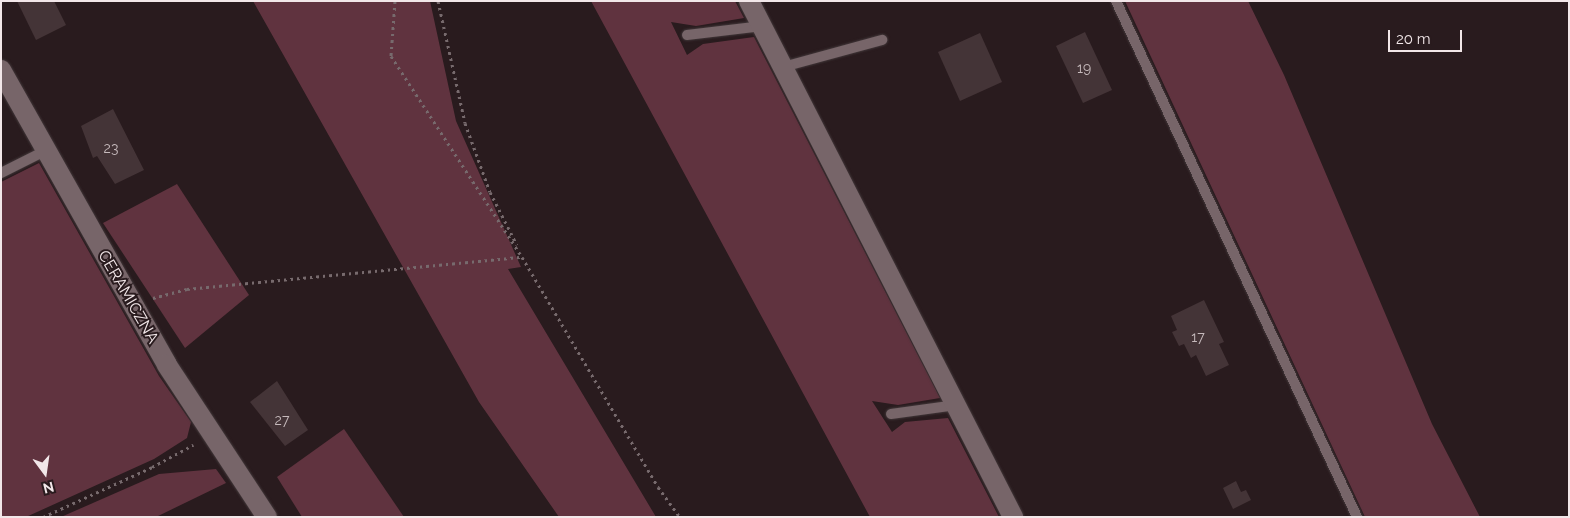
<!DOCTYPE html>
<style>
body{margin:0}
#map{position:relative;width:1570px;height:518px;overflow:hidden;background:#291b1e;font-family:Raleway,sans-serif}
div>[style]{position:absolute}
.green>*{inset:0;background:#60333f}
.building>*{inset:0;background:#443437}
.path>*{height:3px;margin-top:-1.5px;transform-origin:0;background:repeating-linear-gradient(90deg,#776a6d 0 2.5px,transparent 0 6.5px)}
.roads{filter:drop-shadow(0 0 1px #42383a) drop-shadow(0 0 1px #42383a)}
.lane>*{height:10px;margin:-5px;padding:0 5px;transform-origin:5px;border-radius:5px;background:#776569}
.street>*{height:20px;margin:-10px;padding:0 10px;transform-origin:10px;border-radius:10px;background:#776569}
span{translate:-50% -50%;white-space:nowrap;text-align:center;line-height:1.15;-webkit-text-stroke:4px #291b1e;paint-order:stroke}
.number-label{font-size:14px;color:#c6babc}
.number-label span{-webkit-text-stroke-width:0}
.street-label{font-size:16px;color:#f2e7e9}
.frame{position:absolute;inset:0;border:2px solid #f2e7e9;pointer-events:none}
.north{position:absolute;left:20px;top:448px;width:50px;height:50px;-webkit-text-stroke:4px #291b1e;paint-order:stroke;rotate:166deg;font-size:14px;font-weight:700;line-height:20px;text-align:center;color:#f2e7e9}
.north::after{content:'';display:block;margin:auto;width:18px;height:22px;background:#f2e7e9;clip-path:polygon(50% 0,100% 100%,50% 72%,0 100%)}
.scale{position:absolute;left:1388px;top:30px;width:74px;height:22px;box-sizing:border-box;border:2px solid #f2e7e9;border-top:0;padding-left:6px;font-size:15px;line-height:18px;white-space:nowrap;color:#f2e7e9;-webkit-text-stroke:4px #291b1e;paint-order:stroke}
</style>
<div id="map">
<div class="green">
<i style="clip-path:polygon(253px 1px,430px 1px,456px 121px,521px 267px,508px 269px,656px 517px,559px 517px,479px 402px)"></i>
<i style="clip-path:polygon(591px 1px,735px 1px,744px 18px,696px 26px,671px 22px,687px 55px,703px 44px,754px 37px,940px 398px,898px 405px,872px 401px,892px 432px,905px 422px,948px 418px,999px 517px,870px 517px)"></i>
<i style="clip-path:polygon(1125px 1px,1248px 1px,1284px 75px,1432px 424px,1480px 517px,1365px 517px)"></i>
<i style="clip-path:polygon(39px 163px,159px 376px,191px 422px,187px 438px,154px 459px,26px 517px,1px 517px,1px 182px)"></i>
<i style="clip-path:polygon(177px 184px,249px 295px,185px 348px,103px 223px)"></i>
<i style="clip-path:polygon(344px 429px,404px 517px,302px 517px,277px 477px)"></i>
<i style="clip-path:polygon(216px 469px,226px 483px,156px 517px,61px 517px,159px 474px)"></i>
</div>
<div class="building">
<i style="clip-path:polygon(17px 1px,54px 1px,66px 25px,36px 40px)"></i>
<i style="clip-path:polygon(1085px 32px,1112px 90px,1083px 103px,1056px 46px)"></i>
<i style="clip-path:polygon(980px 33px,1002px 82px,960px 101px,938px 52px)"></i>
<i style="clip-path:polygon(113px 109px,144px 170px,115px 184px,97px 156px,93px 158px,81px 126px)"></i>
<i style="clip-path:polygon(1204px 300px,1224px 342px,1219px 344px,1229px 365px,1206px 376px,1196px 355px,1191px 358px,1184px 344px,1179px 346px,1172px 332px,1177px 330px,1171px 316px)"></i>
<i style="clip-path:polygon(277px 381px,308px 430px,285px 446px,250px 402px)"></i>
<i style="clip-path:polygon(1236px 481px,1241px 492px,1246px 490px,1251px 500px,1233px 509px,1223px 488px)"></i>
</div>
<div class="path">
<i style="left:395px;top:1px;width:55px;rotate:94.2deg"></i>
<i style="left:391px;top:56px;width:240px;rotate:56.9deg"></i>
<i style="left:522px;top:257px;width:267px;rotate:59.4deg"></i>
<i style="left:658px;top:487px;width:37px;rotate:54deg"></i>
<i style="left:438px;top:1px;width:125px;rotate:77.5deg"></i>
<i style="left:465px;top:123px;width:73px;rotate:70.1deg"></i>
<i style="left:490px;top:192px;width:59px;rotate:63deg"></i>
<i style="left:153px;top:298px;width:35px;rotate:-15deg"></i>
<i style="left:187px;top:289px;width:337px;rotate:-5.5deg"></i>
<i style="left:43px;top:517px;width:120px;rotate:-24.6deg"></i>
<i style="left:152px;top:467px;width:47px;rotate:-28.2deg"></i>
</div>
<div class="roads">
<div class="lane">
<i style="left:1116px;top:1px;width:570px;rotate:64.96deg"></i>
<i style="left:687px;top:35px;width:76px;rotate:-6.8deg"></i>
<i style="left:783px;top:67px;width:103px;rotate:-15.3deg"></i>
<i style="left:1px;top:173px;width:49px;rotate:-26.6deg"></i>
<i style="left:891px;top:414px;width:66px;rotate:-7.9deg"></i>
</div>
<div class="street">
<i style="left:749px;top:1px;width:580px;rotate:62.9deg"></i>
<i style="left:1px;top:70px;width:338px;rotate:60.6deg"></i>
<i style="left:167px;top:365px;width:182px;rotate:56.7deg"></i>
</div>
</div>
<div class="number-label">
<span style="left:1084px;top:68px">19</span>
<span style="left:111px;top:148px">23</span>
<span style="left:1198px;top:337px">17</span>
<span style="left:282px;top:420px">27</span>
</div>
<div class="street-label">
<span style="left:128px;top:297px;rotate:60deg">CERAMICZNA</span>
</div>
<div class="frame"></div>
<div class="north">N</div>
<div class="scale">20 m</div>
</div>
